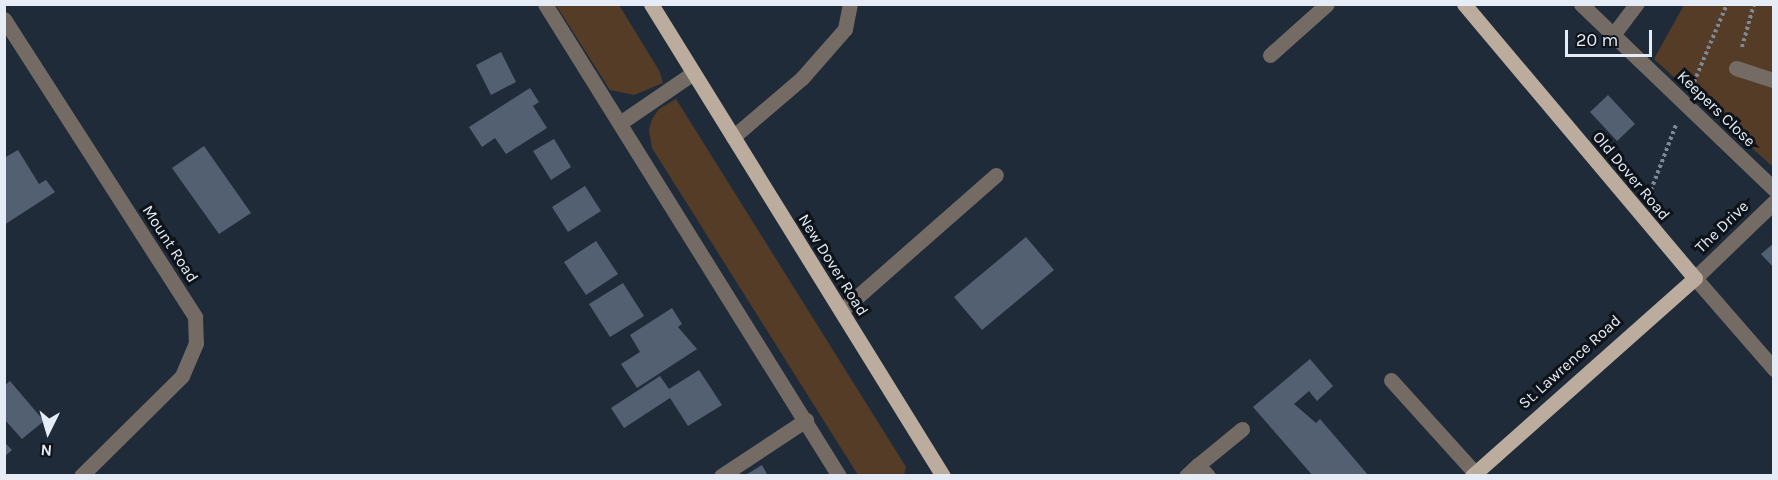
<!DOCTYPE html>
<style>
body{margin:0}
#map{position:relative;width:1778px;height:480px;overflow:hidden;background:#202b3a;font-family:Karla,sans-serif}
div>[style]{position:absolute}
.green>*{inset:0;background:#553c26}
.building>*{inset:0;background:#536072}
.path>*{height:4px;margin-top:-2px;transform-origin:0;background:repeating-linear-gradient(90deg,#7f8895 0 3px,transparent 0 6px)}
.minor>*{height:15px;margin:-7.5px;padding:0 7.5px;transform-origin:7.5px;border-radius:7.5px;background:#736b64}
.major>*{height:15px;margin:-7.5px;padding:0 7.5px;transform-origin:7.5px;border-radius:7.5px;background:#bcac9e}
span{translate:-50% -50%;white-space:nowrap;text-align:center;line-height:1.15;-webkit-text-stroke:6px #0e131a;paint-order:stroke}
.street-label{font-size:16px;color:#e5ecf6}
.frame{position:absolute;inset:0;border:6px solid #e5ecf6;pointer-events:none}
.north{position:absolute;left:18px;top:402px;width:60px;height:60px;-webkit-text-stroke:4px #0e131a;paint-order:stroke;rotate:185deg;font-size:16px;font-weight:700;line-height:24px;text-align:center;color:#e5ecf6}
.north::after{content:'';display:block;margin:auto;width:21px;height:27px;background:#e5ecf6;clip-path:polygon(50% 0,100% 100%,50% 72%,0 100%)}
.scale{position:absolute;left:1565px;top:30px;width:87px;height:27px;box-sizing:border-box;border:3px solid #e5ecf6;border-top:0;padding-left:8px;font-size:18px;line-height:21px;white-space:nowrap;color:#e5ecf6;-webkit-text-stroke:4px #0e131a;paint-order:stroke}
</style>
<div id="map">
<div class="green">
<i style="clip-path:polygon(556px 5px,619px 5px,660px 72px,663px 83px,634px 95px,610px 90px)"></i>
<i style="clip-path:polygon(1684px 5px,1773px 5px,1773px 167px,1654px 59px)"></i>
<i style="clip-path:polygon(676px 99px,906px 467px,904px 475px,858px 475px,652px 148px,649px 130px,652px 119px,659px 109px)"></i>
</div>
<div class="building">
<i style="clip-path:polygon(501px 52px,516px 82px,491px 95px,476px 65px)"></i>
<i style="clip-path:polygon(530px 88px,539px 102px,533px 106px,547px 128px,506px 154px,495px 138px,482px 147px,469px 127px)"></i>
<i style="clip-path:polygon(1608px 95px,1635px 124px,1617px 141px,1590px 112px)"></i>
<i style="clip-path:polygon(554px 139px,571px 167px,551px 180px,533px 151px)"></i>
<i style="clip-path:polygon(204px 146px,251px 213px,219px 234px,172px 168px)"></i>
<i style="clip-path:polygon(18px 150px,39px 184px,46px 180px,55px 192px,4px 225px,4px 158px)"></i>
<i style="clip-path:polygon(585px 186px,601px 211px,568px 232px,552px 207px)"></i>
<i style="clip-path:polygon(1026px 237px,1054px 270px,982px 330px,954px 297px)"></i>
<i style="clip-path:polygon(596px 241px,618px 274px,586px 295px,564px 262px)"></i>
<i style="clip-path:polygon(1774px 243px,1774px 268px,1761px 254px)"></i>
<i style="clip-path:polygon(623px 283px,644px 316px,610px 337px,589px 304px)"></i>
<i style="clip-path:polygon(672px 308px,682px 324px,678px 327px,697px 349px,637px 388px,621px 364px,640px 352px,630px 335px)"></i>
<i style="clip-path:polygon(1310px 359px,1333px 386px,1317px 401px,1309px 391px,1294px 404px,1316px 423px,1320px 419px,1369px 476px,1313px 476px,1253px 407px)"></i>
<i style="clip-path:polygon(699px 370px,722px 405px,688px 426px,670px 398px,624px 428px,611px 408px,660px 376px,669px 389px)"></i>
<i style="clip-path:polygon(10px 381px,44px 421px,22px 439px,4px 419px,4px 386px)"></i>
<i style="clip-path:polygon(4px 442px,12px 450px,4px 457px)"></i>
<i style="clip-path:polygon(762px 465px,768px 476px,744px 476px)"></i>
</div>
<div class="path">
<i style="left:1742px;top:47px;width:45px;rotate:-74.4deg"></i>
<i style="left:1694px;top:82px;width:85px;rotate:-67.1deg"></i>
<i style="left:1651px;top:190px;width:70px;rotate:-69deg"></i>
</div>
<div class="minor">
<i style="left:545px;top:4px;width:556px;rotate:58.08deg"></i>
<i style="left:1581px;top:4px;width:267px;rotate:43.8deg"></i>
<i style="left:4px;top:19px;width:354px;rotate:57.3deg"></i>
<i style="left:195px;top:317px;width:26px;rotate:88deg"></i>
<i style="left:196px;top:343px;width:36px;rotate:113deg"></i>
<i style="left:182px;top:376px;width:142px;rotate:135.3deg"></i>
<i style="left:1613px;top:35px;width:39px;rotate:-53deg"></i>
<i style="left:1270px;top:55px;width:76px;rotate:-41.8deg"></i>
<i style="left:1736px;top:68px;width:40px;rotate:18deg"></i>
<i style="left:620px;top:123px;width:88px;rotate:-34.4deg"></i>
<i style="left:733px;top:137px;width:91px;rotate:-40.5deg"></i>
<i style="left:802px;top:78px;width:65px;rotate:-48.7deg"></i>
<i style="left:845px;top:29px;width:25px;rotate:-79deg"></i>
<i style="left:1774px;top:202px;width:110px;rotate:136.1deg"></i>
<i style="left:1695px;top:278px;width:121px;rotate:49deg"></i>
<i style="left:841px;top:311px;width:206px;rotate:-41.3deg"></i>
<i style="left:1391px;top:380px;width:125px;rotate:47.9deg"></i>
<i style="left:721px;top:476px;width:102px;rotate:-33.4deg"></i>
<i style="left:1186px;top:476px;width:16px;rotate:-43deg"></i>
<i style="left:1208px;top:476px;width:15px;rotate:-132deg"></i>
<i style="left:1198px;top:465px;width:57px;rotate:-39.3deg"></i>
</div>
<div class="major">
<i style="left:651px;top:4px;width:555px;rotate:58.26deg"></i>
<i style="left:1464px;top:4px;width:358px;rotate:49.9deg"></i>
<i style="left:1695px;top:278px;width:298px;rotate:138.4deg"></i>
</div>
<div class="street-label">
<span style="left:1716px;top:109px;rotate:44deg">Keepers Close</span>
<span style="left:1631px;top:176px;rotate:50deg">Old Dover Road</span>
<span style="left:1722px;top:227px;rotate:-44deg">The Drive</span>
<span style="left:170px;top:244px;rotate:57deg">Mount Road</span>
<span style="left:833px;top:265px;rotate:58deg">New Dover Road</span>
<span style="left:1570px;top:362px;rotate:-42deg">St. Lawrence Road</span>
</div>
<div class="frame"></div>
<div class="north">N</div>
<div class="scale">20 m</div>
</div>
